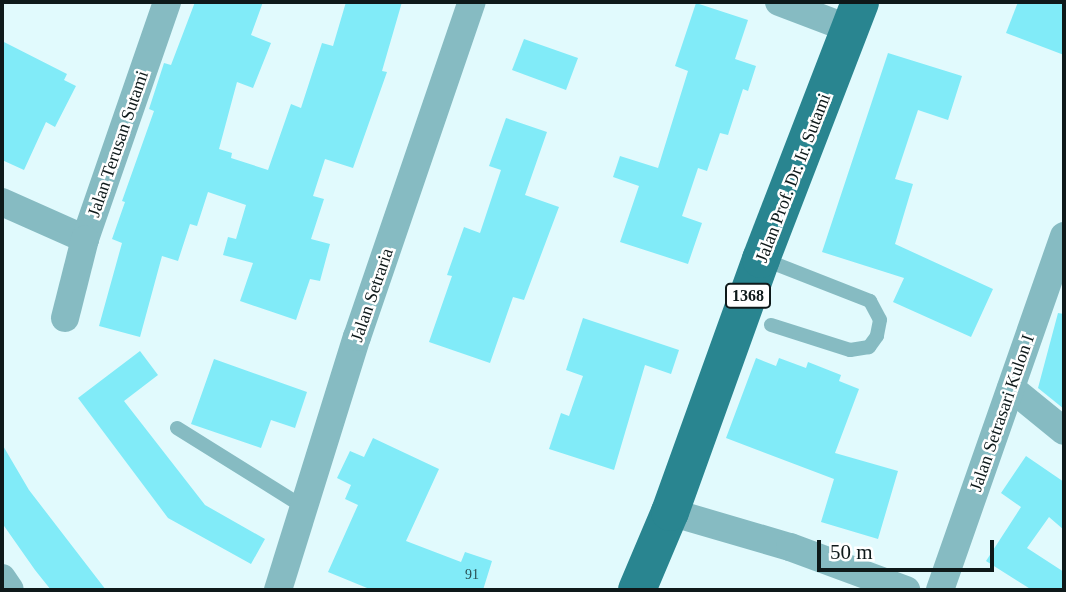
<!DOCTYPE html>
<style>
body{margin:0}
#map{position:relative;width:1066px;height:592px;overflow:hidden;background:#e1fafd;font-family:Georgia,serif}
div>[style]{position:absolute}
.building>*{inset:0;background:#81ebf8}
.lane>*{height:14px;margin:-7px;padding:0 7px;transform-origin:7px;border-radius:7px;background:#86bbc2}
.street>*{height:28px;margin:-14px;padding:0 14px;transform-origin:14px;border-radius:14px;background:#86bbc2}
.primary>*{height:38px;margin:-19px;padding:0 19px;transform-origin:19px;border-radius:19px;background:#298590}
span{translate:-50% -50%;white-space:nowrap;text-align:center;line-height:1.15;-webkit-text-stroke:5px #fff;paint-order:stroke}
.number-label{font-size:14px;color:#2b4e52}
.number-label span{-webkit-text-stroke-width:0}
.shield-label span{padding:2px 5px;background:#fff;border:2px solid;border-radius:5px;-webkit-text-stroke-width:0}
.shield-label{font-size:16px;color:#0e191a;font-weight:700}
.street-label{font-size:18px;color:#0e191a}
.frame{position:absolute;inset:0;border:4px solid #0e191a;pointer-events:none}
.scale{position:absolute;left:817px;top:540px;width:177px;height:32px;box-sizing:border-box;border:4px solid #0e191a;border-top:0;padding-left:9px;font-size:21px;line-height:24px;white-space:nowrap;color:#0e191a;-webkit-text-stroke:5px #fff;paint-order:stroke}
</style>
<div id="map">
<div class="building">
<i style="clip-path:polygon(195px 2px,263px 2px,251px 35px,271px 43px,253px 88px,237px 82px,219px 149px,232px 153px,231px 158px,268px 170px,291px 104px,301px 108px,322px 43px,333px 46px,346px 2px,402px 2px,382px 71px,387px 72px,353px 168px,325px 159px,313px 196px,324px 199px,311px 239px,330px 244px,320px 281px,310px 279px,296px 320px,240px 301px,253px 263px,223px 255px,228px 237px,236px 239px,246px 205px,208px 192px,197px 226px,190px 224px,178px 261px,162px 256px,140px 337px,99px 326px,122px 243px,112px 239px,125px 202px,122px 201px,154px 111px,149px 109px,164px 63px,171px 65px)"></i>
<i style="clip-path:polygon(1018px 2px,1064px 2px,1064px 55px,1006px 33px)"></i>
<i style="clip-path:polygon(696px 3px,748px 20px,735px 59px,756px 66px,748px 91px,743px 89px,728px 135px,720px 133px,707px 171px,698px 168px,682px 216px,702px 223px,688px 264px,620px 242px,639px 186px,613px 177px,620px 156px,658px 168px,688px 71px,675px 66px)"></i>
<i style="clip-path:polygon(524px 39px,578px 58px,566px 90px,512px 70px)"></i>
<i style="clip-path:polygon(2px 41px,67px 74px,64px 80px,76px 86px,55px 127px,46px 122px,24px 170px,2px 160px)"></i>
<i style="clip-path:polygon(888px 53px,962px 76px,948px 120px,918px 110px,895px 179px,913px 184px,895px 244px,993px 289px,971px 337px,893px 302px,904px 278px,822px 252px)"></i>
<i style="clip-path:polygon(506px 118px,547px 132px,525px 195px,559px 207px,524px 300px,513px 297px,490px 363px,429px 342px,452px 276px,447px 275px,464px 227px,480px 233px,501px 170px,489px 166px)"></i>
<i style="clip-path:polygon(1058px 313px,1064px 314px,1064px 409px,1038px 388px)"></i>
<i style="clip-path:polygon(583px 318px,679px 350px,671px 374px,645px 365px,614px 470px,549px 449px,561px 413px,569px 416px,583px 376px,566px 370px)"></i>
<i style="clip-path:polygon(140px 351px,158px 375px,124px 401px,205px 505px,265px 539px,251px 564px,168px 518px,78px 398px)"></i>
<i style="clip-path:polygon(756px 358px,776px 366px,779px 358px,806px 368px,808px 362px,841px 375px,839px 381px,859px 389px,835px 453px,898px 471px,878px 539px,821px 522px,834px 479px,726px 438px)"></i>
<i style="clip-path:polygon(214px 359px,307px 392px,295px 428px,271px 420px,261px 448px,191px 424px)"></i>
<i style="clip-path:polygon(373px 438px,439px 469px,406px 541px,461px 562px,465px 552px,492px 561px,483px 590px,372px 590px,328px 572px,358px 505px,345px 499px,351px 485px,337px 478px,350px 451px,364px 457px)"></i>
<i style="clip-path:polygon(2px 444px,29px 490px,106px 590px,51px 590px,35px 570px,2px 523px)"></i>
<i style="clip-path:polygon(1026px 456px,1064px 482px,1064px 530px,1049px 517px,1027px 548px,1064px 572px,1064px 590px,1032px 590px,986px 561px,1021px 507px,1001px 493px)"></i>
</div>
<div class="lane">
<i style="left:763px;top:259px;width:115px;rotate:21.4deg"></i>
<i style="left:870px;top:301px;width:21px;rotate:62deg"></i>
<i style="left:880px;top:320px;width:16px;rotate:101deg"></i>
<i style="left:877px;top:336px;width:14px;rotate:126deg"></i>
<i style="left:869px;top:347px;width:19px;rotate:171deg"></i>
<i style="left:850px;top:350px;width:83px;rotate:-162.4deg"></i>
<i style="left:177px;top:428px;width:151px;rotate:32deg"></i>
</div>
<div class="street">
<i style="left:779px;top:2px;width:76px;rotate:20.8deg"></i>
<i style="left:2px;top:202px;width:91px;rotate:24deg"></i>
<i style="left:85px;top:239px;width:251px;rotate:-70.9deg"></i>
<i style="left:65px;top:318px;width:81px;rotate:-75.8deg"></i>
<i style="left:1011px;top:388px;width:68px;rotate:39.1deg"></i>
<i style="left:670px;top:512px;width:125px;rotate:16.3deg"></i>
<i style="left:790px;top:547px;width:124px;rotate:20.3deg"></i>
<i style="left:2px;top:578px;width:14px;rotate:56deg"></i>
<i style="left:278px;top:590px;width:265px;rotate:-72.7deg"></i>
<i style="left:357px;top:337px;width:354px;rotate:-71.1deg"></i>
<i style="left:940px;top:590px;width:375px;rotate:-70.7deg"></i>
</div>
<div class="primary">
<i style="left:637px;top:590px;width:85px;rotate:-67.1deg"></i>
<i style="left:670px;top:512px;width:269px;rotate:-70.2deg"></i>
<i style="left:761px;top:259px;width:275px;rotate:-68.9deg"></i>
</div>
<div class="number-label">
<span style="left:472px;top:575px">91</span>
</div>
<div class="shield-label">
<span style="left:748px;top:296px">1368</span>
</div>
<div class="street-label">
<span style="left:118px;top:144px;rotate:-71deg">Jalan Terusan Sutami</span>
<span style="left:793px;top:178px;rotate:-69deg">Jalan Prof. Dr. Ir. Sutami</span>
<span style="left:372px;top:295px;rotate:-71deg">Jalan Setraria</span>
<span style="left:1002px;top:413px;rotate:-71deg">Jalan Setrasari Kulon I</span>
</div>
<div class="frame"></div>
<div class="scale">50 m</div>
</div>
